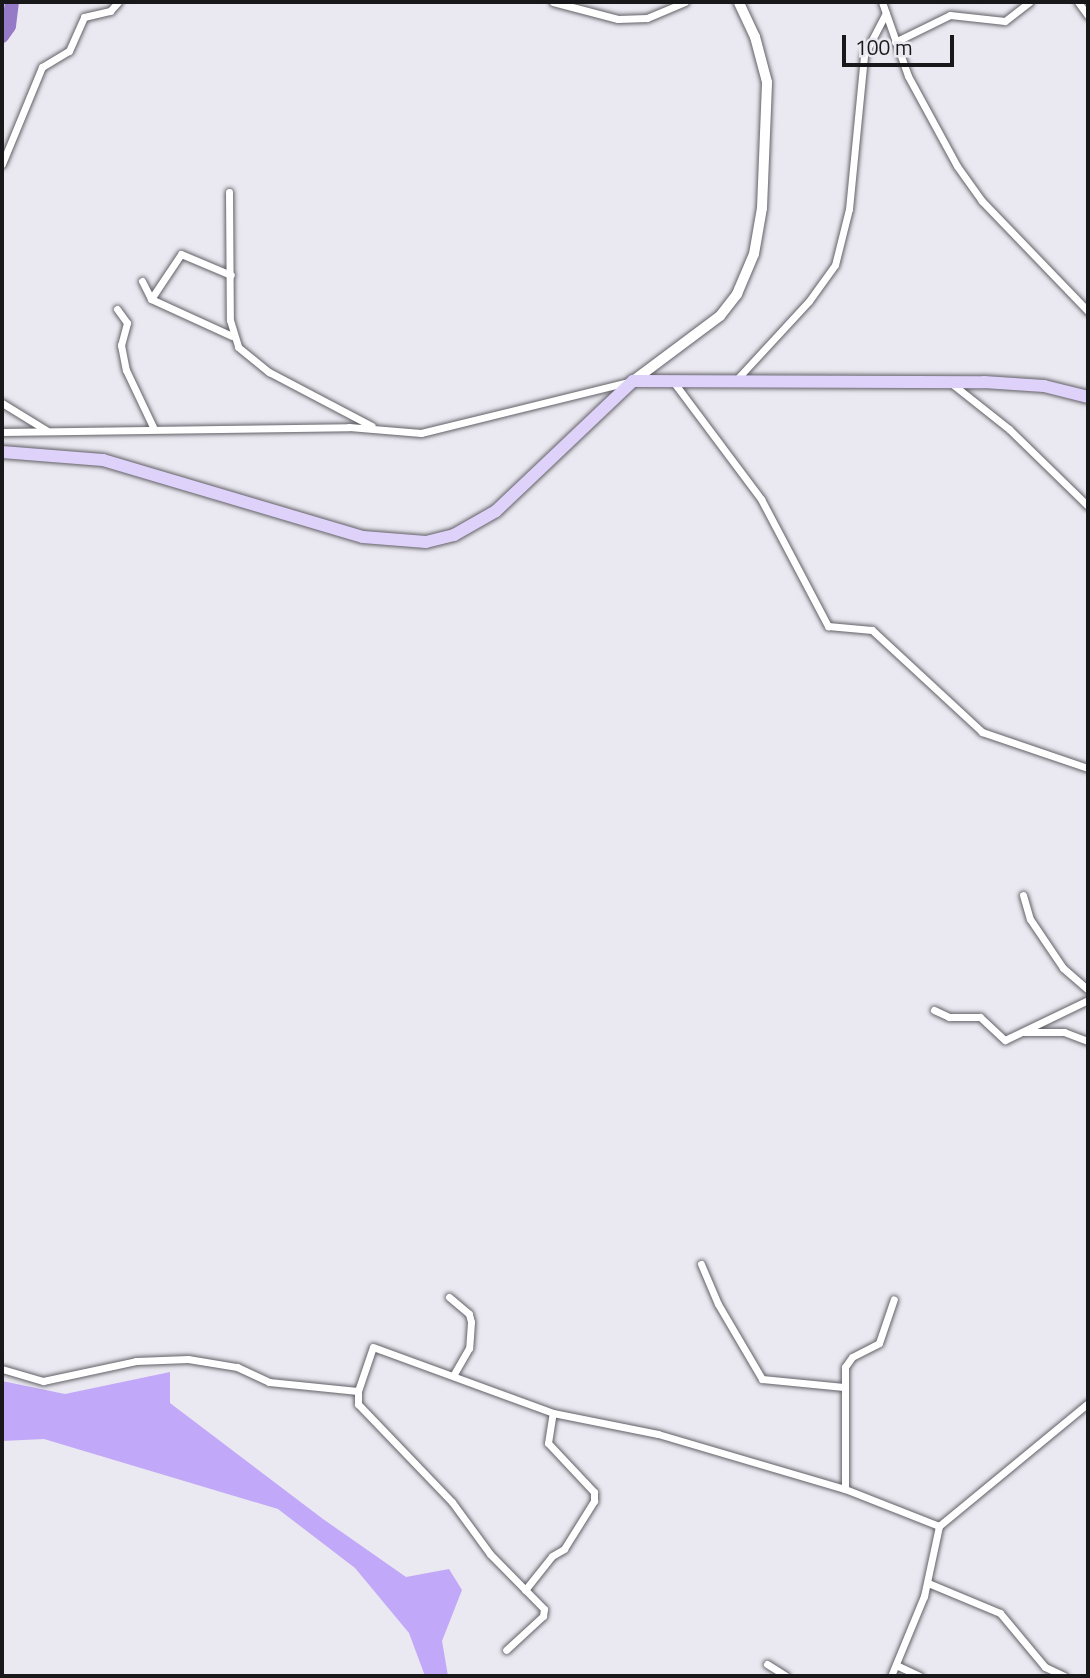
<!DOCTYPE html>
<style>
body{margin:0}
#map{position:relative;width:1090px;height:1678px;overflow:hidden;background:#eae8f0;font-family:"Titillium Web",sans-serif}
div>[style]{position:absolute}
.forest>*{inset:0;background:#c2a8f8}
.river>*{height:14px;margin:-7px;padding:0 7px;transform-origin:7px;border-radius:7px;background:#957bc7}
.roads{filter:drop-shadow(0 0 2px #626167) drop-shadow(0 0 2px #626167)}
.minor>*{height:7px;margin:-3.5px;padding:0 3.5px;transform-origin:3.5px;border-radius:3.5px;background:#fff}
.secondary>*{height:10px;margin:-5px;padding:0 5px;transform-origin:5px;border-radius:5px;background:#fff}
.trunk>*{height:12px;margin:-6px;padding:0 6px;transform-origin:6px;border-radius:6px;background:#ded2fa}
span{translate:-50% -50%;white-space:nowrap;text-align:center;line-height:1.15;-webkit-text-stroke:5px #eae8f0;paint-order:stroke}
.frame{position:absolute;inset:0;border:4px solid #18171a;pointer-events:none}
.scale{position:absolute;left:842px;top:35px;width:112px;height:32px;box-sizing:border-box;border:4px solid #18171a;border-top:0;padding-left:9px;font-size:21px;line-height:24px;white-space:nowrap;color:#18171a;-webkit-text-stroke:5px #eae8f0;paint-order:stroke}
</style>
<div id="map">
<div class="forest">
<i style="clip-path:polygon(170px 1372px,170px 1403px,323px 1519px,406px 1577px,449px 1569px,462px 1590px,442px 1641px,448px 1676px,425px 1676px,409px 1633px,355px 1568px,278px 1509px,44px 1439px,2px 1441px,2px 1381px,65px 1394px)"></i>
</div>
<div class="river">
<i style="left:2px;top:36px;width:12px;rotate:-55deg"></i>
<i style="left:9px;top:26px;width:24px;rotate:-83deg"></i>
</div>
<div class="roads">
<div class="minor">
<i style="left:553px;top:2px;width:67px;rotate:14.7deg"></i>
<i style="left:618px;top:19px;width:29px;rotate:-2deg"></i>
<i style="left:647px;top:18px;width:41px;rotate:-22.8deg"></i>
<i style="left:882px;top:2px;width:78px;rotate:70.6deg"></i>
<i style="left:908px;top:76px;width:102px;rotate:61.4deg"></i>
<i style="left:957px;top:166px;width:43px;rotate:54.5deg"></i>
<i style="left:982px;top:201px;width:153px;rotate:46.1deg"></i>
<i style="left:1078px;top:2px;width:17px;rotate:54deg"></i>
<i style="left:895px;top:42px;width:61px;rotate:-26.1deg"></i>
<i style="left:950px;top:15px;width:55px;rotate:6.2deg"></i>
<i style="left:1005px;top:21px;width:31px;rotate:-38deg"></i>
<i style="left:2px;top:164px;width:105px;rotate:-67.6deg"></i>
<i style="left:42px;top:67px;width:31px;rotate:-31deg"></i>
<i style="left:69px;top:51px;width:37px;rotate:-66deg"></i>
<i style="left:84px;top:17px;width:27px;rotate:-13deg"></i>
<i style="left:110px;top:11px;width:12px;rotate:-48deg"></i>
<i style="left:229px;top:192px;width:128px;rotate:89.6deg"></i>
<i style="left:230px;top:320px;width:28px;rotate:73deg"></i>
<i style="left:238px;top:347px;width:40px;rotate:39deg"></i>
<i style="left:269px;top:372px;width:116px;rotate:27.7deg"></i>
<i style="left:142px;top:281px;width:20px;rotate:63deg"></i>
<i style="left:151px;top:299px;width:89px;rotate:24.6deg"></i>
<i style="left:151px;top:299px;width:54px;rotate:-56.3deg"></i>
<i style="left:181px;top:254px;width:54px;rotate:22.8deg"></i>
<i style="left:117px;top:309px;width:17px;rotate:54deg"></i>
<i style="left:127px;top:323px;width:23px;rotate:105deg"></i>
<i style="left:121px;top:345px;width:25px;rotate:79deg"></i>
<i style="left:126px;top:370px;width:65px;rotate:64.6deg"></i>
<i style="left:737px;top:379px;width:106px;rotate:-47.3deg"></i>
<i style="left:809px;top:301px;width:44px;rotate:-54.2deg"></i>
<i style="left:835px;top:265px;width:58px;rotate:-76deg"></i>
<i style="left:849px;top:209px;width:155px;rotate:-84.4deg"></i>
<i style="left:864px;top:55px;width:47px;rotate:-62.4deg"></i>
<i style="left:672px;top:380px;width:149px;rotate:53.2deg"></i>
<i style="left:761px;top:499px;width:144px;rotate:62.2deg"></i>
<i style="left:828px;top:626px;width:44px;rotate:5.2deg"></i>
<i style="left:872px;top:630px;width:150px;rotate:42.8deg"></i>
<i style="left:982px;top:732px;width:112px;rotate:18.8deg"></i>
<i style="left:951px;top:383px;width:74px;rotate:38.4deg"></i>
<i style="left:1009px;top:429px;width:110px;rotate:44.3deg"></i>
<i style="left:2px;top:403px;width:52px;rotate:31.5deg"></i>
<i style="left:2px;top:432px;width:347px;rotate:-0.8deg"></i>
<i style="left:349px;top:427px;width:72px;rotate:4.8deg"></i>
<i style="left:421px;top:433px;width:214px;rotate:-13.8deg"></i>
<i style="left:1023px;top:895px;width:25px;rotate:74deg"></i>
<i style="left:1030px;top:919px;width:59px;rotate:56deg"></i>
<i style="left:1063px;top:968px;width:33px;rotate:41deg"></i>
<i style="left:934px;top:1010px;width:17px;rotate:25deg"></i>
<i style="left:949px;top:1017px;width:31px"></i>
<i style="left:980px;top:1017px;width:34px;rotate:43deg"></i>
<i style="left:1005px;top:1040px;width:92px;rotate:-25.7deg"></i>
<i style="left:1024px;top:1032px;width:40px"></i>
<i style="left:1064px;top:1032px;width:26px;rotate:21deg"></i>
<i style="left:701px;top:1264px;width:43px;rotate:67deg"></i>
<i style="left:718px;top:1304px;width:87px;rotate:59.6deg"></i>
<i style="left:762px;top:1379px;width:82px;rotate:5.6deg"></i>
<i style="left:449px;top:1297px;width:26px;rotate:40deg"></i>
<i style="left:469px;top:1314px;width:8px;rotate:76deg"></i>
<i style="left:471px;top:1322px;width:26px;rotate:94deg"></i>
<i style="left:469px;top:1348px;width:32px;rotate:120deg"></i>
<i style="left:2px;top:1369px;width:43px;rotate:16.3deg"></i>
<i style="left:43px;top:1381px;width:95px;rotate:-12.1deg"></i>
<i style="left:136px;top:1361px;width:52px;rotate:-2.2deg"></i>
<i style="left:188px;top:1359px;width:50px;rotate:9.3deg"></i>
<i style="left:237px;top:1367px;width:35px;rotate:25deg"></i>
<i style="left:269px;top:1382px;width:89px;rotate:5.8deg"></i>
<i style="left:358px;top:1391px;width:46px;rotate:-71.2deg"></i>
<i style="left:373px;top:1347px;width:192px;rotate:20.1deg"></i>
<i style="left:553px;top:1413px;width:107px;rotate:11.3deg"></i>
<i style="left:658px;top:1434px;width:195px;rotate:16.4deg"></i>
<i style="left:845px;top:1489px;width:101px;rotate:21.5deg"></i>
<i style="left:939px;top:1526px;width:193px;rotate:-39.5deg"></i>
<i style="left:358px;top:1391px;width:13px;rotate:90deg"></i>
<i style="left:358px;top:1404px;width:136px;rotate:46.2deg"></i>
<i style="left:452px;top:1502px;width:64px;rotate:53.8deg"></i>
<i style="left:490px;top:1554px;width:77px;rotate:45.5deg"></i>
<i style="left:544px;top:1609px;width:7px;rotate:98deg"></i>
<i style="left:543px;top:1616px;width:50px;rotate:137.4deg"></i>
<i style="left:845px;top:1489px;width:122px;rotate:-90deg"></i>
<i style="left:845px;top:1367px;width:12px;rotate:-55deg"></i>
<i style="left:852px;top:1357px;width:30px;rotate:-27deg"></i>
<i style="left:879px;top:1343px;width:46px;rotate:-71.2deg"></i>
<i style="left:928px;top:1583px;width:78px;rotate:22.6deg"></i>
<i style="left:1000px;top:1613px;width:70px;rotate:50.2deg"></i>
<i style="left:1045px;top:1667px;width:21px;rotate:25deg"></i>
<i style="left:525px;top:1590px;width:43px;rotate:-51.5deg"></i>
<i style="left:552px;top:1556px;width:14px;rotate:-30deg"></i>
<i style="left:564px;top:1549px;width:57px;rotate:-58deg"></i>
<i style="left:594px;top:1501px;width:9px;rotate:-90deg"></i>
<i style="left:594px;top:1492px;width:67px;rotate:-133.2deg"></i>
<i style="left:548px;top:1443px;width:30px;rotate:-81deg"></i>
<i style="left:767px;top:1664px;width:22px;rotate:32deg"></i>
<i style="left:896px;top:1665px;width:26px;rotate:25deg"></i>
<i style="left:891px;top:1676px;width:87px;rotate:-67.6deg"></i>
<i style="left:924px;top:1596px;width:72px;rotate:-77.9deg"></i>
</div>
<div class="secondary">
<i style="left:633px;top:381px;width:109px;rotate:-36.8deg"></i>
<i style="left:720px;top:316px;width:28px;rotate:-52deg"></i>
<i style="left:737px;top:294px;width:43px;rotate:-67deg"></i>
<i style="left:754px;top:254px;width:47px;rotate:-80.1deg"></i>
<i style="left:762px;top:208px;width:126px;rotate:-87.7deg"></i>
<i style="left:767px;top:82px;width:47px;rotate:-104.9deg"></i>
<i style="left:755px;top:37px;width:38px;rotate:-115deg"></i>
</div>
<div class="trunk">
<i style="left:2px;top:452px;width:101px;rotate:4.5deg"></i>
<i style="left:103px;top:460px;width:271px;rotate:16.5deg"></i>
<i style="left:363px;top:537px;width:63px;rotate:4.5deg"></i>
<i style="left:426px;top:542px;width:29px;rotate:-14deg"></i>
<i style="left:454px;top:535px;width:48px;rotate:-29.7deg"></i>
<i style="left:496px;top:511px;width:189px;rotate:-43.5deg"></i>
<i style="left:633px;top:381px;width:351px;rotate:0.2deg"></i>
<i style="left:984px;top:382px;width:60px;rotate:3.8deg"></i>
<i style="left:1044px;top:386px;width:45px;rotate:14deg"></i>
</div>
</div>
<div class="frame"></div>
<div class="scale">100 m</div>
</div>
